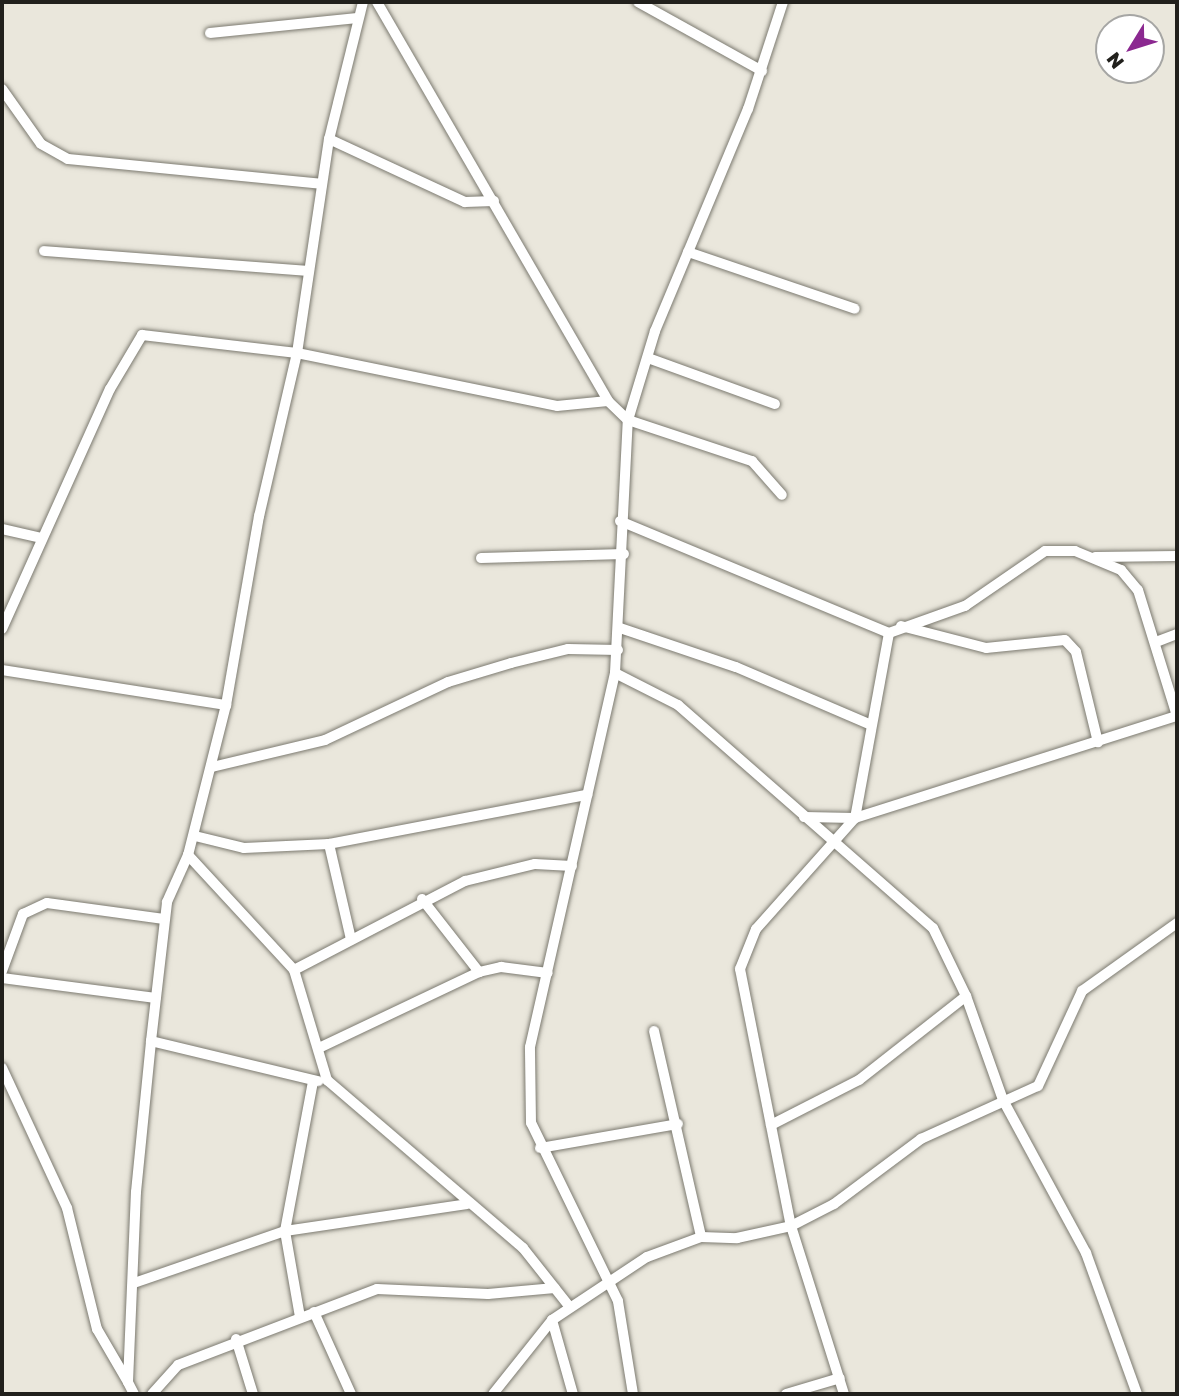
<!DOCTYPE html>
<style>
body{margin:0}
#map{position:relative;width:1179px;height:1396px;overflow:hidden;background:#eae7dc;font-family:"Golos Text",sans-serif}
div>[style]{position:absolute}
.roads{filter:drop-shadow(0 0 2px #7c7a70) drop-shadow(0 0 2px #7c7a70)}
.minor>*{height:10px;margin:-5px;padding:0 5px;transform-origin:5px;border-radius:5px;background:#fff}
span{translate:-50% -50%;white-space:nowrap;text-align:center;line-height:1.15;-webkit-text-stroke:7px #fff;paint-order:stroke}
.frame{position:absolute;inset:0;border:4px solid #21201c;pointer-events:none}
.north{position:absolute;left:1095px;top:14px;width:70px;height:70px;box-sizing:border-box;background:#fff;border:2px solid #a6a6a4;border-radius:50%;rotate:232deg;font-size:19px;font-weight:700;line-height:28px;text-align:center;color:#21201c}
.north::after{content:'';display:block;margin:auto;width:24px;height:32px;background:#8b2890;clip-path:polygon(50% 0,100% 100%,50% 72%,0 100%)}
</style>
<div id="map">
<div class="roads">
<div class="minor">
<i style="left:363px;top:2px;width:141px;rotate:103.9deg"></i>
<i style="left:329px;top:139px;width:216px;rotate:98.5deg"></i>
<i style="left:297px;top:353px;width:167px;rotate:103.1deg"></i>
<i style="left:259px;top:516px;width:192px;rotate:99.9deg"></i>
<i style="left:226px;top:705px;width:155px;rotate:104.2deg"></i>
<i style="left:188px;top:855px;width:156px;rotate:47.3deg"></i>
<i style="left:294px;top:970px;width:115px;rotate:73.3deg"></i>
<i style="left:327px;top:1080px;width:258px;rotate:40.6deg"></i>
<i style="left:523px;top:1248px;width:74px;rotate:51.6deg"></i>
<i style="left:377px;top:2px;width:461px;rotate:59.9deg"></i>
<i style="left:608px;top:401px;width:28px;rotate:44deg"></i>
<i style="left:628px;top:420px;width:131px;rotate:18.3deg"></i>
<i style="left:752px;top:461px;width:45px;rotate:48.6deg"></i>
<i style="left:638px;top:2px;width:142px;rotate:29.1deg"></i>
<i style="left:210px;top:33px;width:148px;rotate:-5.8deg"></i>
<i style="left:2px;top:89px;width:67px;rotate:54.7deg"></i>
<i style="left:41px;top:144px;width:31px;rotate:29deg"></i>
<i style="left:68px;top:159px;width:254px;rotate:5.6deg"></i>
<i style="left:329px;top:139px;width:150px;rotate:24.9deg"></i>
<i style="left:465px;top:202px;width:29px;rotate:-2deg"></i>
<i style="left:44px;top:251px;width:264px;rotate:4.3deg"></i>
<i style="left:688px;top:252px;width:176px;rotate:18.8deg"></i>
<i style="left:648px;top:358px;width:135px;rotate:19.9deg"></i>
<i style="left:620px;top:521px;width:291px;rotate:22.6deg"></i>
<i style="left:889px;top:633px;width:188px;rotate:100.4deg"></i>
<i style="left:855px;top:818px;width:149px;rotate:131.7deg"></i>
<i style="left:756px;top:929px;width:43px;rotate:111.8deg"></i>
<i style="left:740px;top:969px;width:262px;rotate:78.8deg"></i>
<i style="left:791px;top:1226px;width:176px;rotate:72.5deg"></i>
<i style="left:2px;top:529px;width:41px;rotate:12.7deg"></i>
<i style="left:1095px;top:557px;width:82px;rotate:-0.7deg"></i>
<i style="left:481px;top:558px;width:143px;rotate:-1.6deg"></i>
<i style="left:901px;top:626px;width:88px;rotate:14.5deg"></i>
<i style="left:986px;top:648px;width:79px;rotate:-5.8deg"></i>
<i style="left:1065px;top:640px;width:16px;rotate:47deg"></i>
<i style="left:1076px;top:652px;width:93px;rotate:76.3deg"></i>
<i style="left:620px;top:628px;width:122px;rotate:18.6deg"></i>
<i style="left:736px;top:667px;width:145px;rotate:23.2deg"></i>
<i style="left:2px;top:629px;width:263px;rotate:-65.8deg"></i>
<i style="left:110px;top:389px;width:63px;rotate:-59.3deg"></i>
<i style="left:142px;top:335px;width:156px;rotate:6.6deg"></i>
<i style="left:297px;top:353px;width:265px;rotate:11.5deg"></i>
<i style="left:557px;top:406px;width:51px;rotate:-5.6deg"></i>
<i style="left:889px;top:633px;width:81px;rotate:-19.6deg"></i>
<i style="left:965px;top:606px;width:97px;rotate:-34.5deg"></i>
<i style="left:1045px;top:551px;width:30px"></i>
<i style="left:1075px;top:551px;width:50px;rotate:22.4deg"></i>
<i style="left:1121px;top:570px;width:26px;rotate:50deg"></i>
<i style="left:1138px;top:590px;width:132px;rotate:72.8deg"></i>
<i style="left:1156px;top:642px;width:22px;rotate:-21deg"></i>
<i style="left:2px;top:670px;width:227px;rotate:8.9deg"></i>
<i style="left:615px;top:673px;width:71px;rotate:26.9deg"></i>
<i style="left:678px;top:705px;width:339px;rotate:41.2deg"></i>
<i style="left:933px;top:928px;width:76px;rotate:64.1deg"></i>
<i style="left:966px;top:996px;width:110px;rotate:70.4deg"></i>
<i style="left:1003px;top:1100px;width:174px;rotate:61.5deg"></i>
<i style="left:1086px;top:1253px;width:150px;rotate:70.1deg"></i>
<i style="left:212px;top:767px;width:116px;rotate:-13.4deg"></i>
<i style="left:325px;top:740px;width:136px;rotate:-25.2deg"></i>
<i style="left:448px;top:682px;width:66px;rotate:-16.8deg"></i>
<i style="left:511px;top:663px;width:59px;rotate:-13.8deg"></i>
<i style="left:568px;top:649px;width:50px;rotate:1.1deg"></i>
<i style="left:804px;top:817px;width:51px;rotate:1.1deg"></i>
<i style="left:855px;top:818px;width:338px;rotate:-17.6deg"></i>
<i style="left:195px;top:836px;width:50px;rotate:13.8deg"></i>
<i style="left:244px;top:848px;width:85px;rotate:-2.7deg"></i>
<i style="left:329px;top:844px;width:263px;rotate:-10.8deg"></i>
<i style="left:329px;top:844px;width:98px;rotate:77deg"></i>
<i style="left:422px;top:899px;width:93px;rotate:52deg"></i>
<i style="left:294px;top:970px;width:193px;rotate:-27.5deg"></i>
<i style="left:465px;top:881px;width:72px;rotate:-13.7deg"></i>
<i style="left:535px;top:864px;width:37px;rotate:3deg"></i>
<i style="left:2px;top:971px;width:61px;rotate:-69.8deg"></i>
<i style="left:23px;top:914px;width:26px;rotate:-25deg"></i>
<i style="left:47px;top:903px;width:118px;rotate:7.8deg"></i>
<i style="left:2px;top:978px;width:155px;rotate:7.4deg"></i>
<i style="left:654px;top:1031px;width:211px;rotate:77.1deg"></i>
<i style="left:151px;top:1041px;width:172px;rotate:13.5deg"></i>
<i style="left:321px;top:1047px;width:175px;rotate:-25.4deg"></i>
<i style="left:479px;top:972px;width:23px;rotate:-13deg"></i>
<i style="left:501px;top:967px;width:47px;rotate:7.3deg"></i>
<i style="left:2px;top:1068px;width:154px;rotate:65.1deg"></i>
<i style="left:67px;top:1208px;width:125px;rotate:76.1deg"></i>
<i style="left:97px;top:1329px;width:61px;rotate:59.7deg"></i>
<i style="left:771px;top:1125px;width:99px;rotate:-27.1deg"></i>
<i style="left:859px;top:1080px;width:136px;rotate:-38.1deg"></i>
<i style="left:540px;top:1148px;width:140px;rotate:-9.9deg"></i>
<i style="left:134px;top:1283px;width:160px;rotate:-19deg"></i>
<i style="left:285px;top:1231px;width:184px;rotate:-8.4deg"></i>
<i style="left:314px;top:1312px;width:90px;rotate:65.7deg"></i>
<i style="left:300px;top:1317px;width:87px;rotate:-99.9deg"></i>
<i style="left:285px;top:1231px;width:152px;rotate:-79.4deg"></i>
<i style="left:552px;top:1320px;width:77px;rotate:74.2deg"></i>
<i style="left:236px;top:1339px;width:58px;rotate:72.8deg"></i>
<i style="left:134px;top:1394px;width:13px;rotate:-117deg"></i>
<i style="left:128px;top:1382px;width:190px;rotate:-87.6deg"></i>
<i style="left:136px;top:1192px;width:152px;rotate:-84.3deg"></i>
<i style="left:151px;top:1041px;width:140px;rotate:-83.4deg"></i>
<i style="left:167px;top:902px;width:51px;rotate:-65.9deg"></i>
<i style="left:152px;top:1394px;width:39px;rotate:-48deg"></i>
<i style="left:178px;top:1365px;width:213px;rotate:-20.9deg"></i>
<i style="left:377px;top:1289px;width:111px;rotate:2.6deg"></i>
<i style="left:488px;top:1294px;width:67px;rotate:-5.1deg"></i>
<i style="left:493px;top:1394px;width:95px;rotate:-51.4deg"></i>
<i style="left:552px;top:1320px;width:114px;rotate:-33.6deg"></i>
<i style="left:647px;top:1257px;width:58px;rotate:-20.3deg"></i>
<i style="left:701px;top:1237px;width:36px;rotate:2deg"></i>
<i style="left:737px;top:1238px;width:55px;rotate:-12.5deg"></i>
<i style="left:791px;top:1226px;width:48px;rotate:-27.1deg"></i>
<i style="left:834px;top:1204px;width:109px;rotate:-36.8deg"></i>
<i style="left:921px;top:1139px;width:128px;rotate:-24.4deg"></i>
<i style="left:1038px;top:1086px;width:105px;rotate:-65.1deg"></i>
<i style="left:1082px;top:991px;width:117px;rotate:-35.6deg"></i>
<i style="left:633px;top:1394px;width:94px;rotate:-99.2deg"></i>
<i style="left:618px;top:1301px;width:198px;rotate:-116deg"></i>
<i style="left:531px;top:1123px;width:76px;rotate:-90.8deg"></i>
<i style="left:530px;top:1047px;width:384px;rotate:-77.2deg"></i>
<i style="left:615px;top:673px;width:253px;rotate:-87.1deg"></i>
<i style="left:628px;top:420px;width:93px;rotate:-73.1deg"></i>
<i style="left:655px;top:331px;width:241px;rotate:-67.3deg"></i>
<i style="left:748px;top:109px;width:113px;rotate:-71.9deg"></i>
<i style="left:786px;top:1394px;width:56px;rotate:-16.5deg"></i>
</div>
</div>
<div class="frame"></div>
<div class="north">N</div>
</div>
